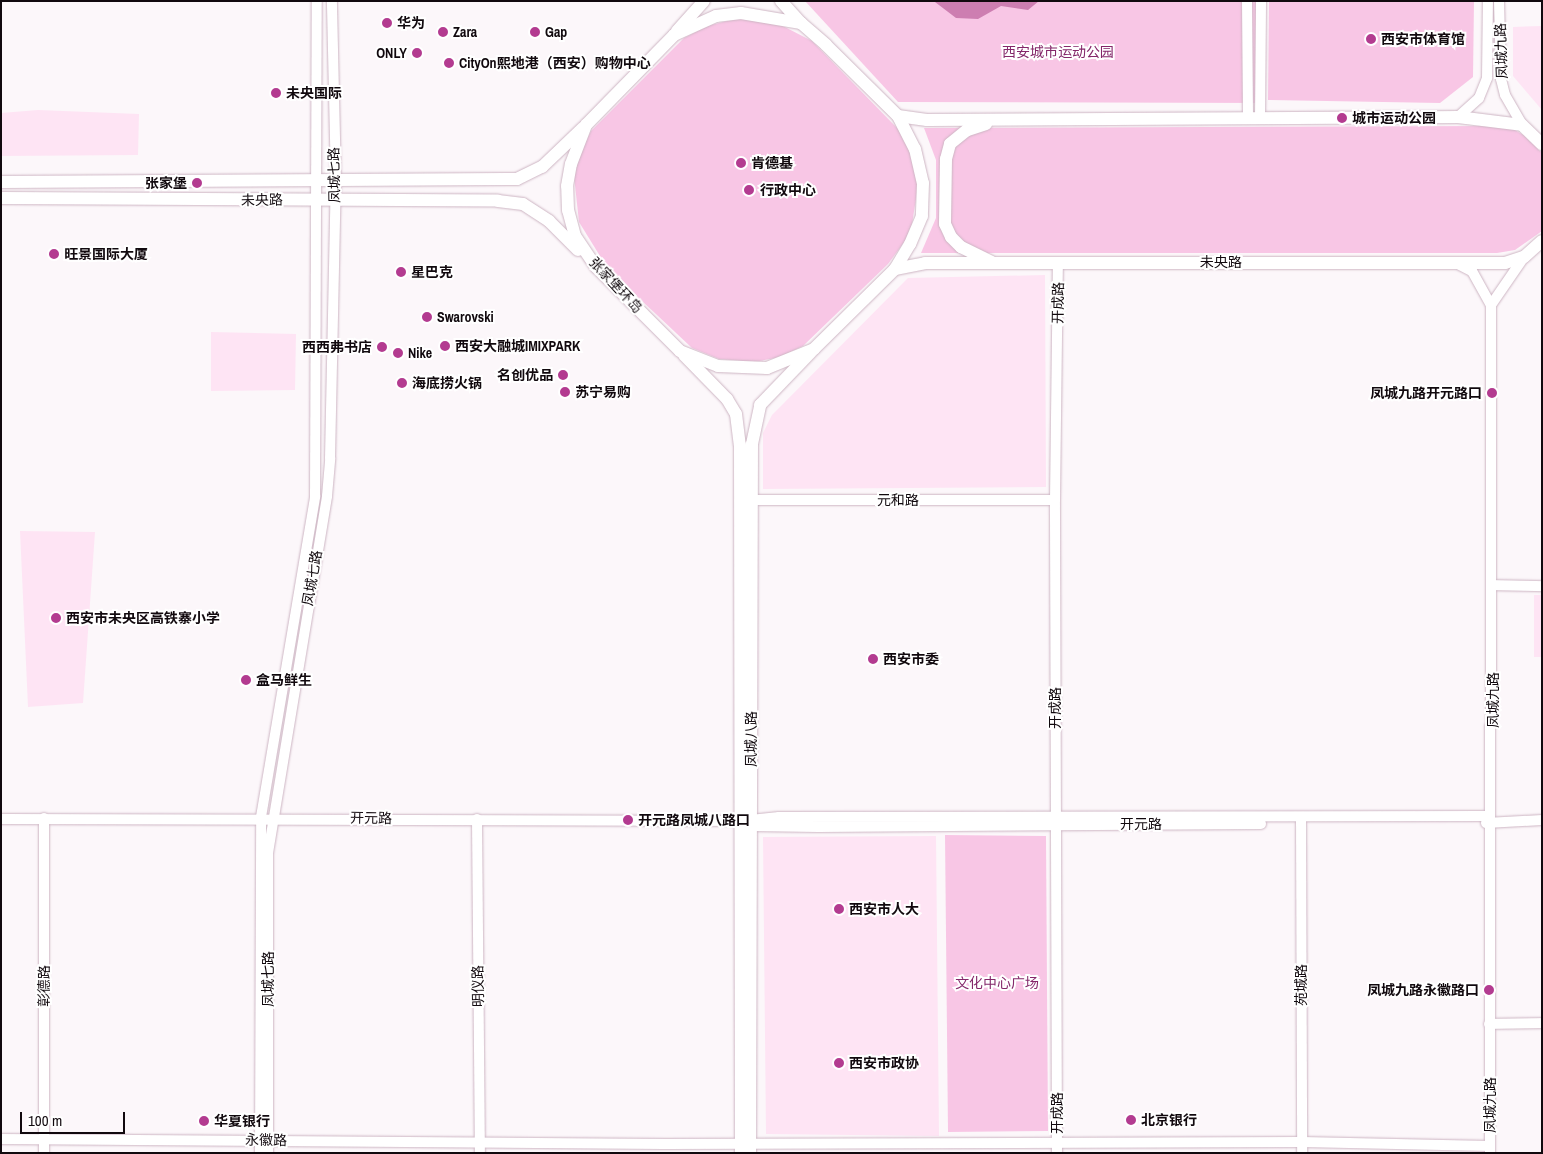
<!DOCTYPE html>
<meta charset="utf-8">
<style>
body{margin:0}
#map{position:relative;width:1543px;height:1154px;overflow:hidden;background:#fcf7fa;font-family:"Archivo Narrow","Noto Sans SC",sans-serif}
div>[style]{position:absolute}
.built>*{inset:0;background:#fee4f4}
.green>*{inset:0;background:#f8c6e5}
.water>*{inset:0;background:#cd7eb1}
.roads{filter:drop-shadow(0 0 1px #cdb5c3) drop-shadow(0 0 1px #cdb5c3)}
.minor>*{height:10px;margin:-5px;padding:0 5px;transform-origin:5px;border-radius:5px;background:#fff}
.major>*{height:12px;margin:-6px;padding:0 6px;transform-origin:6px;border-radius:6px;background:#fff}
.dots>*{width:14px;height:14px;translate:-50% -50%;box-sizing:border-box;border:2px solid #fff;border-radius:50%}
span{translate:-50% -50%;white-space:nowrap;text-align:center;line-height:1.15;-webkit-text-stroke:4px #fff;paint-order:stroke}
.poi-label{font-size:14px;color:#11090e;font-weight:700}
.left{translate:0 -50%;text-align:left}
.right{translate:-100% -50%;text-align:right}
.street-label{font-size:14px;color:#11090e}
.park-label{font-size:14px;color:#84276a}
.frame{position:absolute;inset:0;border:2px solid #11090e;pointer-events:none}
.scale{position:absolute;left:20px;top:1112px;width:105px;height:22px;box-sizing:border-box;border:2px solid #11090e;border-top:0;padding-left:6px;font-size:15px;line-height:18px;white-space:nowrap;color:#11090e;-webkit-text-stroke:4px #fff;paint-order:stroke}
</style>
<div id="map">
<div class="built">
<i style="clip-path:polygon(1542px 26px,1542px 110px,1513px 76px,1513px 27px)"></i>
<i style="clip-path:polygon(38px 110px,139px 114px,138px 155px,1px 156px,1px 113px)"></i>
<i style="clip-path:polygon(1045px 275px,1046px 487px,763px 489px,763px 433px,772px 415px,908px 278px)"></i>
<i style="clip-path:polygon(211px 332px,296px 334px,295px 390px,211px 391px)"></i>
<i style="clip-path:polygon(20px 531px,95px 532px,83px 703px,28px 707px)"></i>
<i style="clip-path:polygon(1534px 595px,1542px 595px,1542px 657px,1534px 657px)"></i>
<i style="clip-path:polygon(936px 836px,939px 1136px,766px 1134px,763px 837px)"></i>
</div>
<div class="green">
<i style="clip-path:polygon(805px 1px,1264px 1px,1264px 103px,898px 102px)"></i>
<i style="clip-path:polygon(1269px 1px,1474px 1px,1473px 77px,1440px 103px,1268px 100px)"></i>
<i style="clip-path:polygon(739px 18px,777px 23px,812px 41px,899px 130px,908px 146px,918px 186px,912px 224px,905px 241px,888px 264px,803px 346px,780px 357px,755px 362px,719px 359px,692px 348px,608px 269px,579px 222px,574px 176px,581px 151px,591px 131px,684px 38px,707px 26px)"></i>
<i style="clip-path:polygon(1496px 126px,1513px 129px,1527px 137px,1542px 153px,1542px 231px,1515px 250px,1497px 253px,921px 253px,936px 218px,936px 160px,924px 128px)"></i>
<i style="clip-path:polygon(945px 835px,1046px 836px,1048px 1131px,948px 1132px)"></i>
</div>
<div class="water">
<i style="clip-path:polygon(1039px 1px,1028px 10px,1001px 6px,978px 19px,956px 18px,935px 2px)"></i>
</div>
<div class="roads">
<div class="minor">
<i style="left:1247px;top:1px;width:115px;rotate:89.5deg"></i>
<i style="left:1499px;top:1px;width:78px;rotate:88.5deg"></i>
<i style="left:1501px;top:79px;width:16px;rotate:76deg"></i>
<i style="left:1505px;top:95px;width:34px;rotate:60deg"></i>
<i style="left:1458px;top:117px;width:28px;rotate:-42deg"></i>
<i style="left:1479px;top:98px;width:22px;rotate:-68deg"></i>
<i style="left:1487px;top:78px;width:77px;rotate:-89.3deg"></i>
<i style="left:1260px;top:119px;width:118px;rotate:-89.5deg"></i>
<i style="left:1456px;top:263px;width:18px;rotate:27deg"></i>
<i style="left:1472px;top:271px;width:39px;rotate:61deg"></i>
<i style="left:746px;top:500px;width:309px"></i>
<i style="left:1493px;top:585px;width:49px;rotate:1.2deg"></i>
<i style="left:1301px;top:817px;width:336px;rotate:89.8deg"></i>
<i style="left:44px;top:818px;width:335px;rotate:90deg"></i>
<i style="left:1px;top:819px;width:740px;rotate:0.15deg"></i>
<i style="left:741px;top:821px;width:38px;rotate:-6deg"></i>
<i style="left:779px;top:817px;width:711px;rotate:-0.08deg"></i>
<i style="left:477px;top:819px;width:334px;rotate:89.5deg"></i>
<i style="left:746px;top:823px;width:7px;rotate:27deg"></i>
<i style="left:752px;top:826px;width:66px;rotate:0.9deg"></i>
<i style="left:818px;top:827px;width:443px;rotate:-0.4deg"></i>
<i style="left:1486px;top:823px;width:56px;rotate:-3.1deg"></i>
<i style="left:1489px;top:1024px;width:53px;rotate:-1.1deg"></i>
<i style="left:1px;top:1139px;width:663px;rotate:0.43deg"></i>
<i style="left:664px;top:1144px;width:638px;rotate:-0.18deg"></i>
<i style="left:1302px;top:1142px;width:188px;rotate:1.2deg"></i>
<i style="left:260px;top:1153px;width:336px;rotate:-89.8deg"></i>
<i style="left:261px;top:817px;width:325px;rotate:-80.4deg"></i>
<i style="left:315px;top:497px;width:496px;rotate:-89.8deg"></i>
<i style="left:268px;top:1153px;width:300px;rotate:-90deg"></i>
<i style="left:268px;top:853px;width:362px;rotate:-80.6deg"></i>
<i style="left:327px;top:496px;width:38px;rotate:-85deg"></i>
<i style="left:330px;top:458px;width:276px;rotate:-88.8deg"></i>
<i style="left:336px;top:182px;width:181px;rotate:-91.3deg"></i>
<i style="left:1057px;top:1153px;width:653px;rotate:-90.18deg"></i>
<i style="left:1055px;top:500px;width:237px;rotate:-89.3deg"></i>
<i style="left:1490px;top:1153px;width:848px;rotate:-89.93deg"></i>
<i style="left:1491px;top:305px;width:58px;rotate:-55.5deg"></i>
</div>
<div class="major">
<i style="left:781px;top:1px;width:30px;rotate:48deg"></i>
<i style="left:741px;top:13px;width:61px;rotate:9.5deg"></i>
<i style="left:801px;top:23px;width:33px;rotate:41deg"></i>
<i style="left:826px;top:45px;width:101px;rotate:44.6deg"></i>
<i style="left:898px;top:116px;width:37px;rotate:63deg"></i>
<i style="left:915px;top:149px;width:35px;rotate:77deg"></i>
<i style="left:923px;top:183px;width:33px;rotate:92deg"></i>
<i style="left:922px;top:216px;width:30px;rotate:113deg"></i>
<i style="left:910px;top:244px;width:29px;rotate:121deg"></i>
<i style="left:895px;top:269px;width:114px;rotate:135.4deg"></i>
<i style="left:814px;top:349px;width:51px;rotate:158deg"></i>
<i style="left:767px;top:368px;width:49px;rotate:-177.7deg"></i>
<i style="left:718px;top:366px;width:41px;rotate:-158.5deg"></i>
<i style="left:680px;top:351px;width:119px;rotate:-135deg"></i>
<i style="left:596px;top:267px;width:37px;rotate:-124deg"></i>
<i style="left:575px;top:236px;width:27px;rotate:-105deg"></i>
<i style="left:568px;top:210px;width:24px;rotate:-92deg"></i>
<i style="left:567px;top:186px;width:22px;rotate:-80deg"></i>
<i style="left:571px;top:164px;width:42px;rotate:-69deg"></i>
<i style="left:586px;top:125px;width:126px;rotate:-45.6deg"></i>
<i style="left:674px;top:35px;width:46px;rotate:-24.3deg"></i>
<i style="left:716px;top:16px;width:25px;rotate:-7deg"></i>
<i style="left:677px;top:31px;width:40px;rotate:-48deg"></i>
<i style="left:898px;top:116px;width:29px;rotate:8deg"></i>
<i style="left:927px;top:120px;width:531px;rotate:-0.32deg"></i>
<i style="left:1458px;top:117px;width:64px;rotate:7.1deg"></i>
<i style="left:1522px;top:125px;width:28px;rotate:44deg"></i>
<i style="left:986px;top:124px;width:20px;rotate:162deg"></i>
<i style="left:967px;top:130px;width:22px;rotate:141deg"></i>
<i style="left:950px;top:144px;width:16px;rotate:105deg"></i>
<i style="left:946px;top:159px;width:65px;rotate:90.9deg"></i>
<i style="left:945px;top:224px;width:14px;rotate:65deg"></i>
<i style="left:951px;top:237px;width:14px;rotate:45deg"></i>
<i style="left:961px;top:247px;width:34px;rotate:26deg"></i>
<i style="left:1px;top:182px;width:516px;rotate:-0.33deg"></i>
<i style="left:517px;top:179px;width:28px;rotate:-26deg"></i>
<i style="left:542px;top:167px;width:57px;rotate:-43.6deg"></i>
<i style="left:1px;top:198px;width:497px;rotate:0.3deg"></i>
<i style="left:498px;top:201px;width:25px;rotate:7deg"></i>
<i style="left:523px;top:204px;width:31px;rotate:33deg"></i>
<i style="left:549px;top:221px;width:41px;rotate:45deg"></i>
<i style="left:895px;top:269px;width:31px;rotate:-11deg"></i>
<i style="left:925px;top:263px;width:580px"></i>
<i style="left:1505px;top:263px;width:20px;rotate:-18deg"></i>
<i style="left:1524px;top:257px;width:24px;rotate:-42deg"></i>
<i style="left:684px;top:355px;width:62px;rotate:45.7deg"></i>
<i style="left:727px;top:399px;width:17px;rotate:59deg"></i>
<i style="left:736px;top:414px;width:31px;rotate:83deg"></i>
<i style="left:740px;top:445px;width:708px;rotate:89.92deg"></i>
<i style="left:750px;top:1153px;width:709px;rotate:-89.84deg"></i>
<i style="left:752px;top:444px;width:40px;rotate:-78deg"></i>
<i style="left:760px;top:405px;width:74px;rotate:-46.1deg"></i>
</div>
</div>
<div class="dots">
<i style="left:387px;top:23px;background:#b33b90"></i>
<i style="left:443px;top:32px;background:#b33b90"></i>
<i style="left:535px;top:32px;background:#b33b90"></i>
<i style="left:1371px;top:39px;background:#b33b90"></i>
<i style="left:417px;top:53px;background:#b33b90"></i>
<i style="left:449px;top:63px;background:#b33b90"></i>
<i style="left:276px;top:93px;background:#b33b90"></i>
<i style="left:1342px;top:118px;background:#b33b90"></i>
<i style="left:741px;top:163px;background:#b33b90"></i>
<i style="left:197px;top:183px;background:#b33b90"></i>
<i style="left:749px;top:190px;background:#b33b90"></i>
<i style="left:54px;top:254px;background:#b33b90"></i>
<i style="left:401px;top:272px;background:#b33b90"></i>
<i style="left:427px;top:317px;background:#b33b90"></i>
<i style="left:445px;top:346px;background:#b33b90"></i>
<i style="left:382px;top:347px;background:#b33b90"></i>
<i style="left:398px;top:353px;background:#b33b90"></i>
<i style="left:563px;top:375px;background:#b33b90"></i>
<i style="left:402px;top:383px;background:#b33b90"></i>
<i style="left:565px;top:392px;background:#b33b90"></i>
<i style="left:1492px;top:393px;background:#b33b90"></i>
<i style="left:56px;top:618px;background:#b33b90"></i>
<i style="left:873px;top:659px;background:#b33b90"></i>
<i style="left:246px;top:680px;background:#b33b90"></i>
<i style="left:628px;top:820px;background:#b33b90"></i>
<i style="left:839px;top:909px;background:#b33b90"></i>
<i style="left:1489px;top:990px;background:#b33b90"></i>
<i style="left:839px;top:1063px;background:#b33b90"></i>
<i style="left:1131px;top:1120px;background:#b33b90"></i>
<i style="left:204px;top:1121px;background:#b33b90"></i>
</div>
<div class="poi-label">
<span class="left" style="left:397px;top:23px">华为</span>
<span class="left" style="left:453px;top:32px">Zara</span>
<span class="left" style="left:545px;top:32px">Gap</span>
<span class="left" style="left:1381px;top:39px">西安市体育馆</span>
<span class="right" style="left:407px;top:53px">ONLY</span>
<span class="left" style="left:459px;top:63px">CityOn熙地港（西安）购物中心</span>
<span class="left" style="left:286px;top:93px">未央国际</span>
<span class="left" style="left:1352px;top:118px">城市运动公园</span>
<span class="left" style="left:751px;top:163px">肯德基</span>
<span class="right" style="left:187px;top:183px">张家堡</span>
<span class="left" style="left:760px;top:190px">行政中心</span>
<span class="left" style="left:64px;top:254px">旺景国际大厦</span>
<span class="left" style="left:411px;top:272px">星巴克</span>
<span class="left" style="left:437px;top:317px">Swarovski</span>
<span class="left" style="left:455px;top:346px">西安大融城IMIXPARK</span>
<span class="right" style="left:372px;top:347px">西西弗书店</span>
<span class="left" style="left:408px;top:353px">Nike</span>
<span class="right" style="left:553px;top:375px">名创优品</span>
<span class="left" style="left:412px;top:383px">海底捞火锅</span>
<span class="left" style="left:575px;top:392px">苏宁易购</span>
<span class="right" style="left:1482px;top:393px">凤城九路开元路口</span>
<span class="left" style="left:66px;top:618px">西安市未央区高铁寨小学</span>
<span class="left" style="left:883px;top:659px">西安市委</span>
<span class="left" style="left:256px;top:680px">盒马鲜生</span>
<span class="left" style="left:638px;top:820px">开元路凤城八路口</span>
<span class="left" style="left:849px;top:909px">西安市人大</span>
<span class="right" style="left:1479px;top:990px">凤城九路永徽路口</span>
<span class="left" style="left:849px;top:1063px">西安市政协</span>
<span class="left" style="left:1141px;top:1120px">北京银行</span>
<span class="left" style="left:214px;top:1121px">华夏银行</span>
</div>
<div class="street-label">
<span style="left:1501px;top:51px;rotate:-92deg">凤城九路</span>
<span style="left:334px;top:175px;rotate:-91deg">凤城七路</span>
<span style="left:262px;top:200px;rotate:-1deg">未央路</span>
<span style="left:1221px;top:262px">未央路</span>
<span style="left:616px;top:285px;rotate:47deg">张家堡环岛</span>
<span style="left:1058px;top:303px;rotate:-89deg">开成路</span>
<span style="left:898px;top:500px">元和路</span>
<span style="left:312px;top:578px;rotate:-80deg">凤城七路</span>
<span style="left:1493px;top:700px;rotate:-90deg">凤城九路</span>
<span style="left:1055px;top:708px;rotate:-90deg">开成路</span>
<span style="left:751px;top:739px;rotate:-90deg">凤城八路</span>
<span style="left:371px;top:818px;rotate:1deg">开元路</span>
<span style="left:1141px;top:824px">开元路</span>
<span style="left:268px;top:979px;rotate:-90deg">凤城七路</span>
<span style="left:1301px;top:985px;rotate:-90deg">苑城路</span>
<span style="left:44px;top:986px;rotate:-90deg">彰德路</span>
<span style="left:478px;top:986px;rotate:-91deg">明仪路</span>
<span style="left:1490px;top:1105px;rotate:-90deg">凤城九路</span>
<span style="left:1057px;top:1113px;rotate:-90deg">开成路</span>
<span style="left:266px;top:1140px;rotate:1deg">永徽路</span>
</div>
<div class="park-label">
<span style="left:1058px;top:52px">西安城市运动公园</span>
<span style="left:997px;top:983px">文化中心广场</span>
</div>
<div class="frame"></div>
<div class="scale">100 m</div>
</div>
